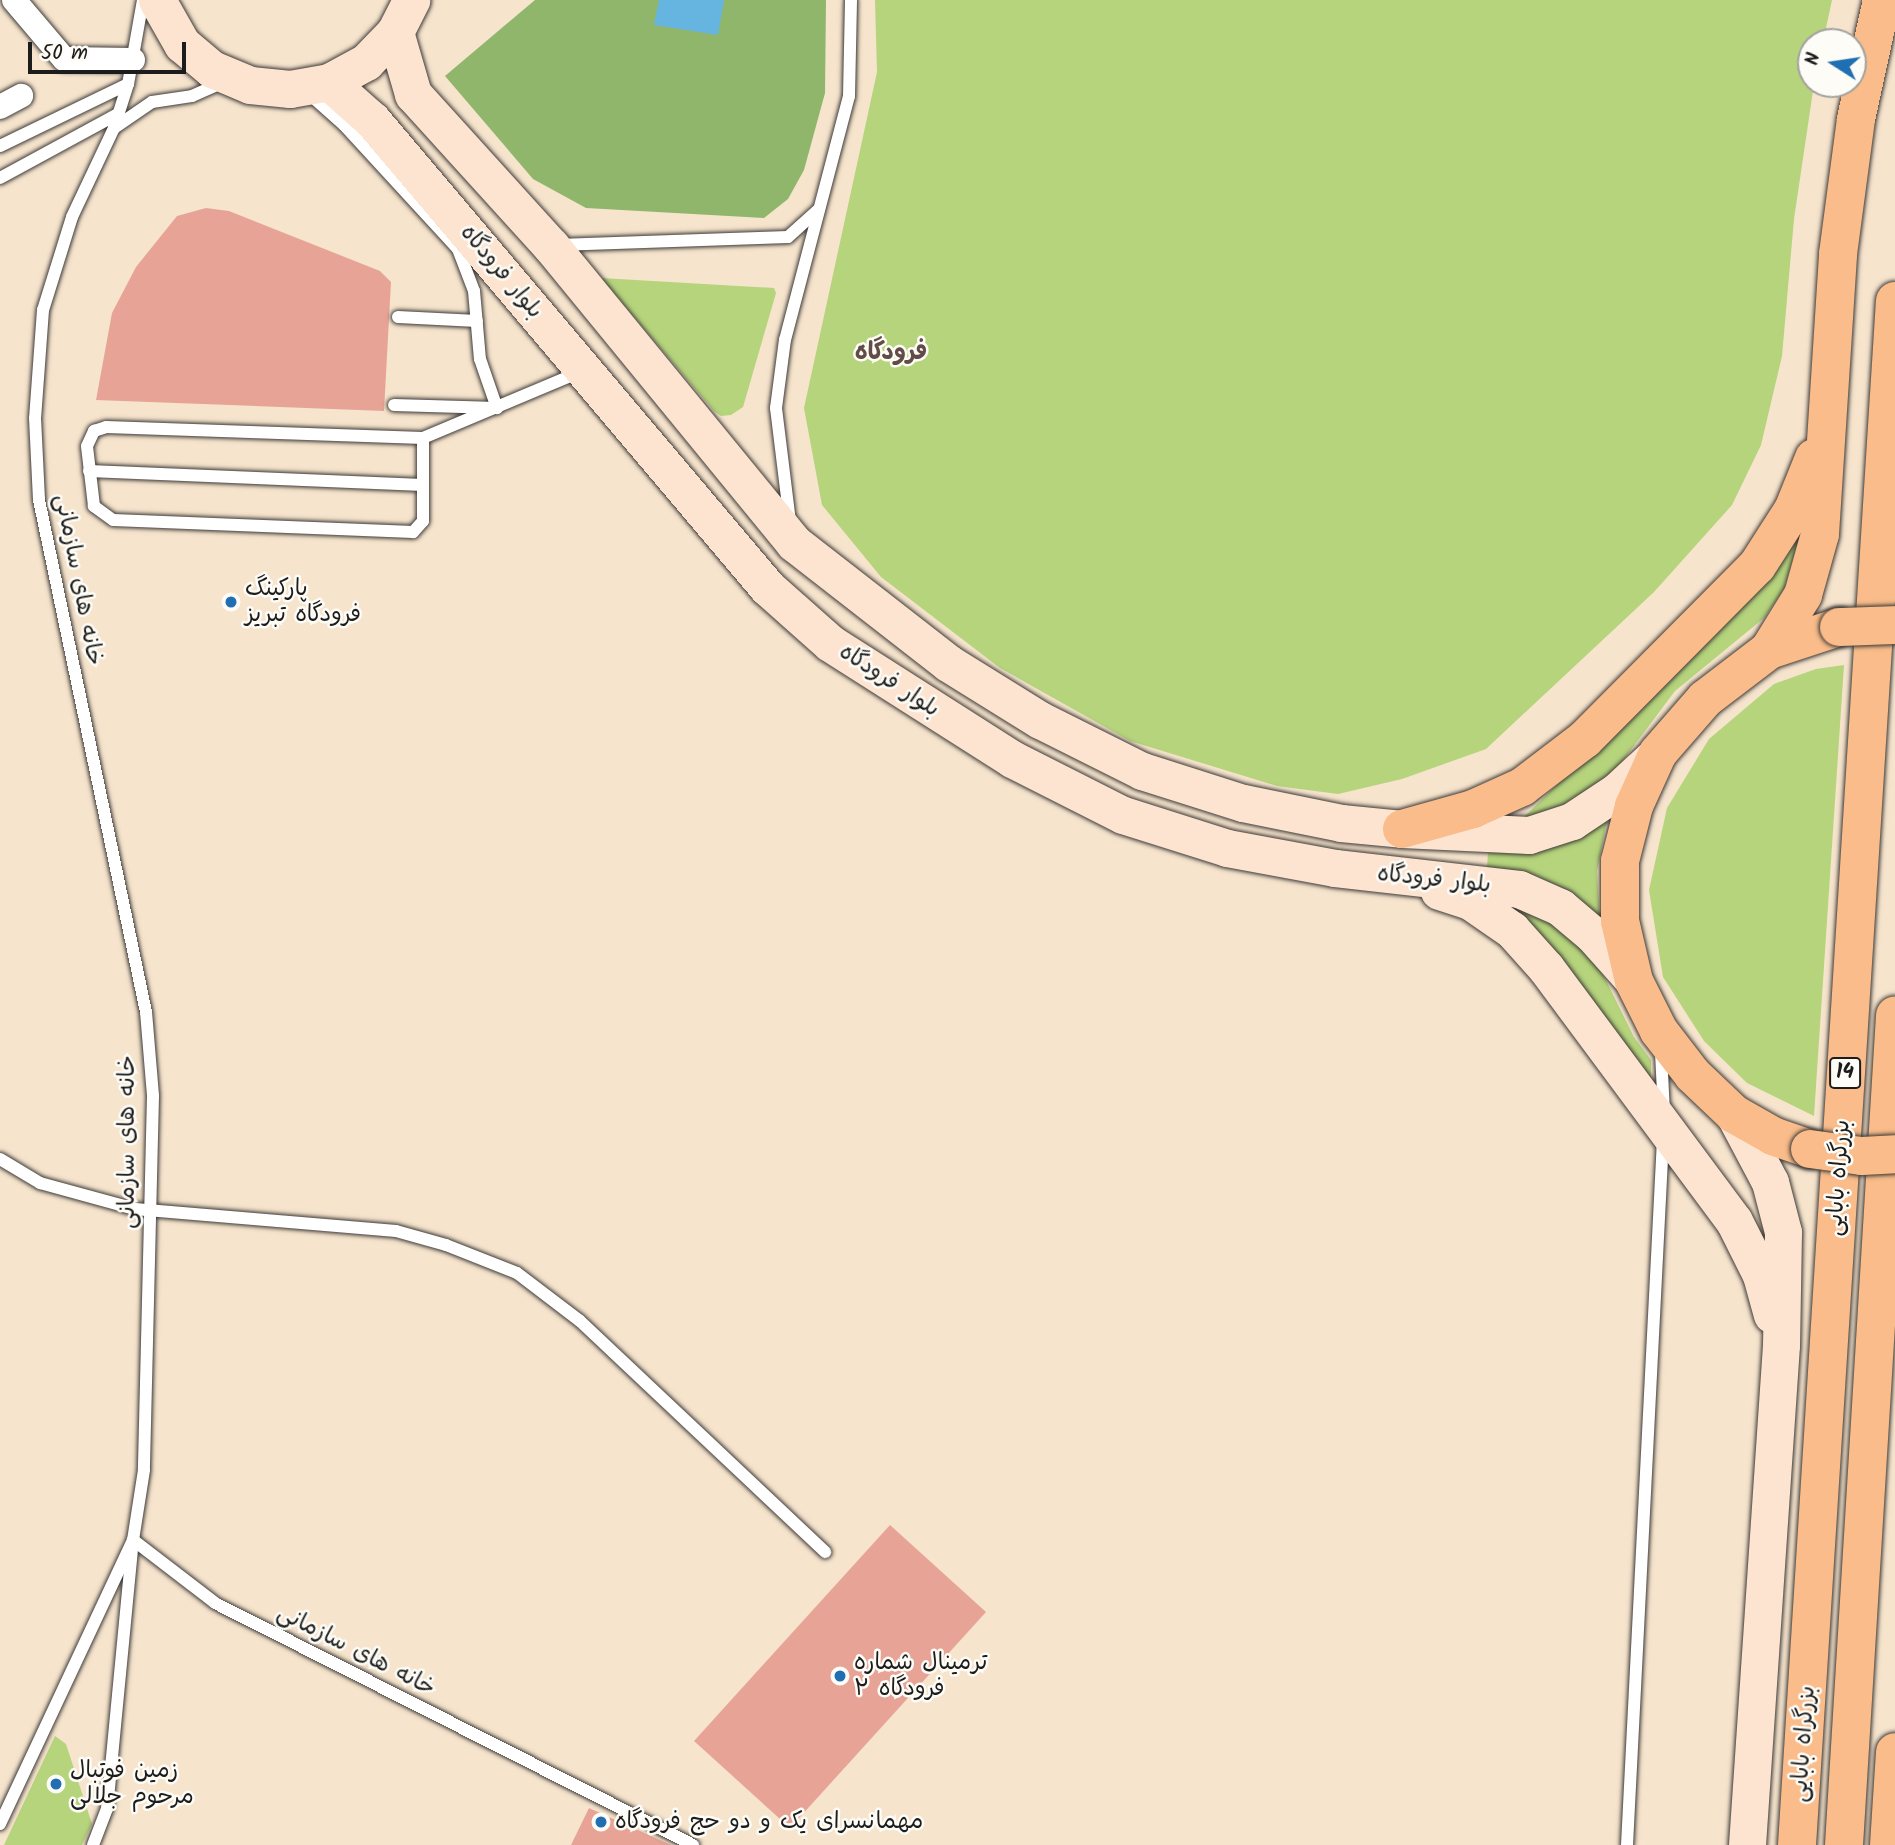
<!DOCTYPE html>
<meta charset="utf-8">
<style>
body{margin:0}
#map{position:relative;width:1895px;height:1845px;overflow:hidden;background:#f6e4cd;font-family:Kalam,"Playpen Sans Arabic",sans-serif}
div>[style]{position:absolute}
.green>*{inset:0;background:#b5d47c}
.forest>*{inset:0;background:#90b66c}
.water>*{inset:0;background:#66b4e0}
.building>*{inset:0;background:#e7a496}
.roads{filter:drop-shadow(0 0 2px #3d3a37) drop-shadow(0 0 2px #3d3a37)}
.lane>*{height:12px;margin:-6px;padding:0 6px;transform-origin:6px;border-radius:6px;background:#fff}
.street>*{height:24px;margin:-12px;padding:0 12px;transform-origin:12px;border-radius:12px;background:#fff}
.secondary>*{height:37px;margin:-18.5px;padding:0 18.5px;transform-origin:18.5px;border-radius:18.5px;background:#fde4d0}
.highway>*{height:38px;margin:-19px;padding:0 19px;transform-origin:19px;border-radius:19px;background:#f9bc8a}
.bridges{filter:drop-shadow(0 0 2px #3d3a37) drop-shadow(0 0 2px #3d3a37)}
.highway-bridge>*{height:38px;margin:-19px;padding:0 19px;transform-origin:19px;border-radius:19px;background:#f9bc8a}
.dots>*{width:19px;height:19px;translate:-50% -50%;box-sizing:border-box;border:4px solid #fdfcf7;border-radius:50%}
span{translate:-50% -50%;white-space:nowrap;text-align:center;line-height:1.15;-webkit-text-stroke:5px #fdfcf7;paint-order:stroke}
.shield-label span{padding:2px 5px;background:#fdfcf7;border:2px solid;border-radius:5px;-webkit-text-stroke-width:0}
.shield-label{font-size:21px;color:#1c1c1c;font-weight:700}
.street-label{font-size:23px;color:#1c1c1c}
.poi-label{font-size:23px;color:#1c1c1c}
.left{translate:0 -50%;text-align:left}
.neighbourhood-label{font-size:24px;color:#634c47;font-weight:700}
.north{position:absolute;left:1797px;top:28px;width:70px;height:70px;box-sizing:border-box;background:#fdfcf7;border:2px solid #a3a29f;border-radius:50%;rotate:282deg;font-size:19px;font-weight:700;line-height:28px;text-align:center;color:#1c1c1c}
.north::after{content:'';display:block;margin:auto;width:24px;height:32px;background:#1f6fb2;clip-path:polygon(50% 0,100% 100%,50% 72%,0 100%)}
.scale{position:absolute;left:28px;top:42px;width:158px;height:32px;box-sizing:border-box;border:4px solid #1c1c1c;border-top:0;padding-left:9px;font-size:21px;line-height:24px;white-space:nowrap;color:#1c1c1c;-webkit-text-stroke:5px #fdfcf7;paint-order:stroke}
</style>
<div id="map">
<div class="green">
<i style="clip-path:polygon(875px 0,1832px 0,1823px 42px,1811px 42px,1814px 84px,1794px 219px,1782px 356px,1761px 445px,1732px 505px,1654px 592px,1486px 749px,1402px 779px,1338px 794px,1277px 786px,1130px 741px,1000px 668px,881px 577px,822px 505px,804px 408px,877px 72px)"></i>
<i style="clip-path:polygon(601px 278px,774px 288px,776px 293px,743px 407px,731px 415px,721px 416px,714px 411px)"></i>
<i style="clip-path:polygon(1803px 525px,1784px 589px,1764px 618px,1675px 691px,1618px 767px,1574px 801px,1522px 819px,1745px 600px)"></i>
<i style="clip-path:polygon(1844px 665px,1826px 936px,1814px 1116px,1747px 1083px,1704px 1041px,1663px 977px,1649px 890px,1667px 808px,1709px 739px,1774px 684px,1816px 669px)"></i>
<i style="clip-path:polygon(1609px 810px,1597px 871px,1600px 923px,1487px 868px,1488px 851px)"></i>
<i style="clip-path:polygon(1499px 900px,1556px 921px,1591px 950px,1634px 1037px,1651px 1060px,1651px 1093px)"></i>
<i style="clip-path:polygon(55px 1736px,66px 1744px,92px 1824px,82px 1845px,4px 1845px)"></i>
</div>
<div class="forest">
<i style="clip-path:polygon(535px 0,826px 0,825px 93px,804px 170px,788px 199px,764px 218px,586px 208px,533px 179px,445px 76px)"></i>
</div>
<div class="water">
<i style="clip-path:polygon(659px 0,724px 0,718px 35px,654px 25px)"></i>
</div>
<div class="building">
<i style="clip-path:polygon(206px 208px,229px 211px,380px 271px,391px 282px,384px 411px,96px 400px,112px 313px,136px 267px,177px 216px)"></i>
<i style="clip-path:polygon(890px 1525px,986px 1612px,790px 1828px,694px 1741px)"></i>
<i style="clip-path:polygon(589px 1808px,671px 1845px,571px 1845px)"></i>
</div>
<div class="roads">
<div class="lane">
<i style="left:143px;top:0;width:85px;rotate:100.1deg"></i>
<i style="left:128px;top:84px;width:46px;rotate:107.7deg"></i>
<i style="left:114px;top:128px;width:46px;rotate:-34.4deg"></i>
<i style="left:152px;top:102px;width:40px;rotate:-8.5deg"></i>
<i style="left:192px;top:96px;width:34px;rotate:-24deg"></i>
<i style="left:307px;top:92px;width:50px;rotate:41.7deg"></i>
<i style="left:344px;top:125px;width:168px;rotate:47.4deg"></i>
<i style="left:458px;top:249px;width:45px;rotate:69.1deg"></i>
<i style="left:474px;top:291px;width:68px;rotate:85deg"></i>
<i style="left:480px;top:359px;width:52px;rotate:70.9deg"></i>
<i style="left:497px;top:408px;width:103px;rotate:-178.3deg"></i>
<i style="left:114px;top:128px;width:98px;rotate:115.3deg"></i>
<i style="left:72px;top:217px;width:97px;rotate:107.3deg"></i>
<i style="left:43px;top:310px;width:108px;rotate:94.2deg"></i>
<i style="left:35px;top:418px;width:82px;rotate:87.2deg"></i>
<i style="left:39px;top:500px;width:523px;rotate:78.2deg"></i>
<i style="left:146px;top:1012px;width:84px;rotate:85.2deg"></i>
<i style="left:153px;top:1096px;width:374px;rotate:91.4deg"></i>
<i style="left:144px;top:1470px;width:71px;rotate:98.9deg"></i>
<i style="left:133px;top:1540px;width:103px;rotate:37.5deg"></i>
<i style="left:215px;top:1603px;width:536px;rotate:26.85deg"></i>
<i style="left:0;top:146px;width:142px;rotate:-25.8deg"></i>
<i style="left:0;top:178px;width:134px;rotate:-28.5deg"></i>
<i style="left:558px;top:245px;width:230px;rotate:-2deg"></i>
<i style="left:788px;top:237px;width:42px;rotate:-42.1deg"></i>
<i style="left:398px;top:317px;width:79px;rotate:2.9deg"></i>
<i style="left:423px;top:438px;width:83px;rotate:90deg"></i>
<i style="left:423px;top:521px;width:15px;rotate:132deg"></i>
<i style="left:413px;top:532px;width:300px;rotate:-177.7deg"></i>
<i style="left:113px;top:520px;width:24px;rotate:-144deg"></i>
<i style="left:94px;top:506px;width:60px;rotate:-96.7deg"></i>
<i style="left:87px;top:446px;width:17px;rotate:-65deg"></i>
<i style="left:94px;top:431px;width:13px;rotate:-18deg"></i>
<i style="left:106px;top:427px;width:317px;rotate:2deg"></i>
<i style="left:423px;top:438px;width:170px;rotate:-22.8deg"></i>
<i style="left:89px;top:471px;width:334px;rotate:2.4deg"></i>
<i style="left:790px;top:522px;width:115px;rotate:-97deg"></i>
<i style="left:776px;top:408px;width:69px;rotate:-82.5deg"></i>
<i style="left:785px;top:340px;width:252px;rotate:-75.3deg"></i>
<i style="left:849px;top:96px;width:96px;rotate:-88.8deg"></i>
<i style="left:1661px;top:1052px;width:62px;rotate:87.2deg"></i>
<i style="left:0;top:1159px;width:47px;rotate:31deg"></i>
<i style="left:40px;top:1183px;width:98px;rotate:15.3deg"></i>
<i style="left:135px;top:1209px;width:262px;rotate:4.8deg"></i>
<i style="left:396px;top:1231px;width:52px;rotate:15.6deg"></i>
<i style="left:446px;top:1245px;width:76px;rotate:21.5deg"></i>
<i style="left:517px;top:1273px;width:79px;rotate:37.3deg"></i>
<i style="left:580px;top:1321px;width:337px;rotate:43.3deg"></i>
<i style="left:0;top:1824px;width:314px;rotate:-64.9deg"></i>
<i style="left:93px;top:1845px;width:39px;rotate:-69deg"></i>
<i style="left:107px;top:1809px;width:259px;rotate:-84.5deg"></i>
<i style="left:1627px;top:1845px;width:707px;rotate:-87.08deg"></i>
</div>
<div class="street">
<i style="left:14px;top:0;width:77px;rotate:49.7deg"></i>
<i style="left:64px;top:59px;width:69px;rotate:0.8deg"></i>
<i style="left:0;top:107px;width:24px;rotate:-28deg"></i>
</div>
<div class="secondary">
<i style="left:157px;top:0;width:51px;rotate:60.4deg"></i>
<i style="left:182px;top:44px;width:39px;rotate:40deg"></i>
<i style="left:212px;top:69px;width:41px;rotate:22.8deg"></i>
<i style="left:250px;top:85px;width:40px;rotate:5.7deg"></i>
<i style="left:290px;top:89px;width:40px;rotate:-10deg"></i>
<i style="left:329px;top:82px;width:42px;rotate:-28.4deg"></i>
<i style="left:366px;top:62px;width:42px;rotate:-46deg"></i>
<i style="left:395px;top:32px;width:36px;rotate:-63deg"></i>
<i style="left:395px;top:32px;width:65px;rotate:73.8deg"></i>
<i style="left:413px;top:94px;width:205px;rotate:47.8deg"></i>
<i style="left:551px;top:246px;width:384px;rotate:50.7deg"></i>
<i style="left:794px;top:543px;width:195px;rotate:37.9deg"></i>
<i style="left:948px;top:663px;width:108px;rotate:31.8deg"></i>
<i style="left:1040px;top:720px;width:114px;rotate:26.6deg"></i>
<i style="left:1142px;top:771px;width:106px;rotate:17.6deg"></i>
<i style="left:1243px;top:803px;width:100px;rotate:11.5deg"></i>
<i style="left:1341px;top:823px;width:61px;rotate:5.6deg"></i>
<i style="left:1402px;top:829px;width:127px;rotate:2.7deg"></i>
<i style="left:1529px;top:835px;width:45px;rotate:-18deg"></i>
<i style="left:1572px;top:821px;width:54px;rotate:-33.7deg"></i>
<i style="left:1617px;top:791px;width:56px;rotate:-42.8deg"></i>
<i style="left:329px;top:82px;width:57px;rotate:41.5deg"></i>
<i style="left:372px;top:120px;width:612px;rotate:49.77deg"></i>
<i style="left:767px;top:587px;width:84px;rotate:41.6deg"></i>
<i style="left:830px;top:643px;width:216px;rotate:32.5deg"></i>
<i style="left:1012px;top:759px;width:124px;rotate:26.8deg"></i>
<i style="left:1123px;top:815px;width:109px;rotate:17.6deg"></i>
<i style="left:1227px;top:848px;width:110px;rotate:10.5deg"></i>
<i style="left:1335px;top:868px;width:185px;rotate:6.5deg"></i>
<i style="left:1519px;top:889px;width:45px;rotate:23.7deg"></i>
<i style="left:1560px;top:907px;width:42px;rotate:40.2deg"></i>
<i style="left:1592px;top:934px;width:63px;rotate:48.2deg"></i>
<i style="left:1439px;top:891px;width:33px;rotate:18deg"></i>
<i style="left:1470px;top:901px;width:51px;rotate:34.6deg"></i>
<i style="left:1512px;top:930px;width:51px;rotate:48.2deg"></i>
<i style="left:1546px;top:968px;width:315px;rotate:53.4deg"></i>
<i style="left:1734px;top:1221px;width:60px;rotate:63.4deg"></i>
<i style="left:1761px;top:1275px;width:41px;rotate:74.6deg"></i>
<i style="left:1734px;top:1114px;width:77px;rotate:62.1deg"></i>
<i style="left:1770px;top:1182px;width:52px;rotate:75.4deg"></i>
<i style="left:1783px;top:1232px;width:113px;rotate:91deg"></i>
<i style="left:1781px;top:1345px;width:501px;rotate:93.89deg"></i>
</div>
<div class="highway">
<i style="left:1769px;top:650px;width:65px;rotate:-58.3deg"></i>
<i style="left:1803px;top:595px;width:63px;rotate:-74.4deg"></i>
<i style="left:1820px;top:534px;width:281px;rotate:-86.3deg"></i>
<i style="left:1838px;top:254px;width:136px;rotate:-82.4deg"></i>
<i style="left:1856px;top:119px;width:122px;rotate:-77.7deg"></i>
<i style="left:1402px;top:829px;width:74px;rotate:-15.7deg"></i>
<i style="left:1473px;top:809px;width:54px;rotate:-24.2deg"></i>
<i style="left:1522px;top:787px;width:79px;rotate:-37.3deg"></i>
<i style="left:1585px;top:739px;width:244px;rotate:-45.2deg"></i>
<i style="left:1757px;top:566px;width:67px;rotate:-57.3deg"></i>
<i style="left:1793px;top:510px;width:56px;rotate:-68deg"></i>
<i style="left:1810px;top:1149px;width:39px;rotate:-161deg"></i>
<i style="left:1773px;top:1136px;width:45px;rotate:-150.6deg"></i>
<i style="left:1734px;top:1114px;width:57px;rotate:-136.4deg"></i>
<i style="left:1693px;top:1075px;width:56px;rotate:-127.7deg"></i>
<i style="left:1659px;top:1031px;width:56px;rotate:-116.6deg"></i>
<i style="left:1634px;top:981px;width:62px;rotate:-103.1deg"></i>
<i style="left:1620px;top:921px;width:60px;rotate:-90deg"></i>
<i style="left:1620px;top:861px;width:57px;rotate:-75.7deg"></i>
<i style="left:1634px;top:806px;width:58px;rotate:-65.6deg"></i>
<i style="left:1658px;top:753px;width:72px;rotate:-49deg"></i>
<i style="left:1705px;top:699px;width:81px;rotate:-37.4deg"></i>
<i style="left:1769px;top:650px;width:74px;rotate:-18.2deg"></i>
<i style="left:1797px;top:1845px;width:1547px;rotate:-86.37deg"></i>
<i style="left:1844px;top:1845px;width:831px;rotate:-86.48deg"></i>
<i style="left:1889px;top:1845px;width:93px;rotate:-86.3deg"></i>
</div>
</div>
<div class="bridges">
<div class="highway-bridge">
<i style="left:1839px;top:627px;width:56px;rotate:-2deg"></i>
<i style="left:1810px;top:1149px;width:52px;rotate:7.7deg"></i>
<i style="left:1862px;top:1156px;width:33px;rotate:-3deg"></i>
</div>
</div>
<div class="dots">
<i style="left:231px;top:602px;background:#1f6fb2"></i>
<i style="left:840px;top:1676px;background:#1f6fb2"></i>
<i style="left:56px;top:1784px;background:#1f6fb2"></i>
<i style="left:601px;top:1822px;background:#1f6fb2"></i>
</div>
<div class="shield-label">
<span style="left:1845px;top:1073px">14</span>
</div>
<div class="street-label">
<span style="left:501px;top:272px;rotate:50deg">بلوار فرودگاه</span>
<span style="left:78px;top:580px;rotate:79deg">خانه های سازمانی</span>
<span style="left:889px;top:681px;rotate:33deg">بلوار فرودگاه</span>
<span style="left:1434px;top:880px;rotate:6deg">بلوار فرودگاه</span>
<span style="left:128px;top:1142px;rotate:-90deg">خانه های سازمانی</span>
<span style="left:1839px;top:1178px;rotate:-86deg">بزرگراه بابایی</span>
<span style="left:356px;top:1651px;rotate:27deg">خانه های سازمانی</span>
<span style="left:1804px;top:1744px;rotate:-86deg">بزرگراه بابایی</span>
</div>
<div class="poi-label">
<span class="left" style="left:245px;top:602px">پارکینگ<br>فرودگاه تبریز</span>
<span class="left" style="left:854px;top:1676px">ترمينال شماره<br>۲ فرودگاه</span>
<span class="left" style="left:70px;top:1784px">زمین فوتبال<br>مرحوم جلالی</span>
<span class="left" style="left:615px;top:1822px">مهمانسرای یک و دو حج فرودگاه</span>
</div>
<div class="neighbourhood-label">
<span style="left:891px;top:353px">فرودگاه</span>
</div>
<div class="north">N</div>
<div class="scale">50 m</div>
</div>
